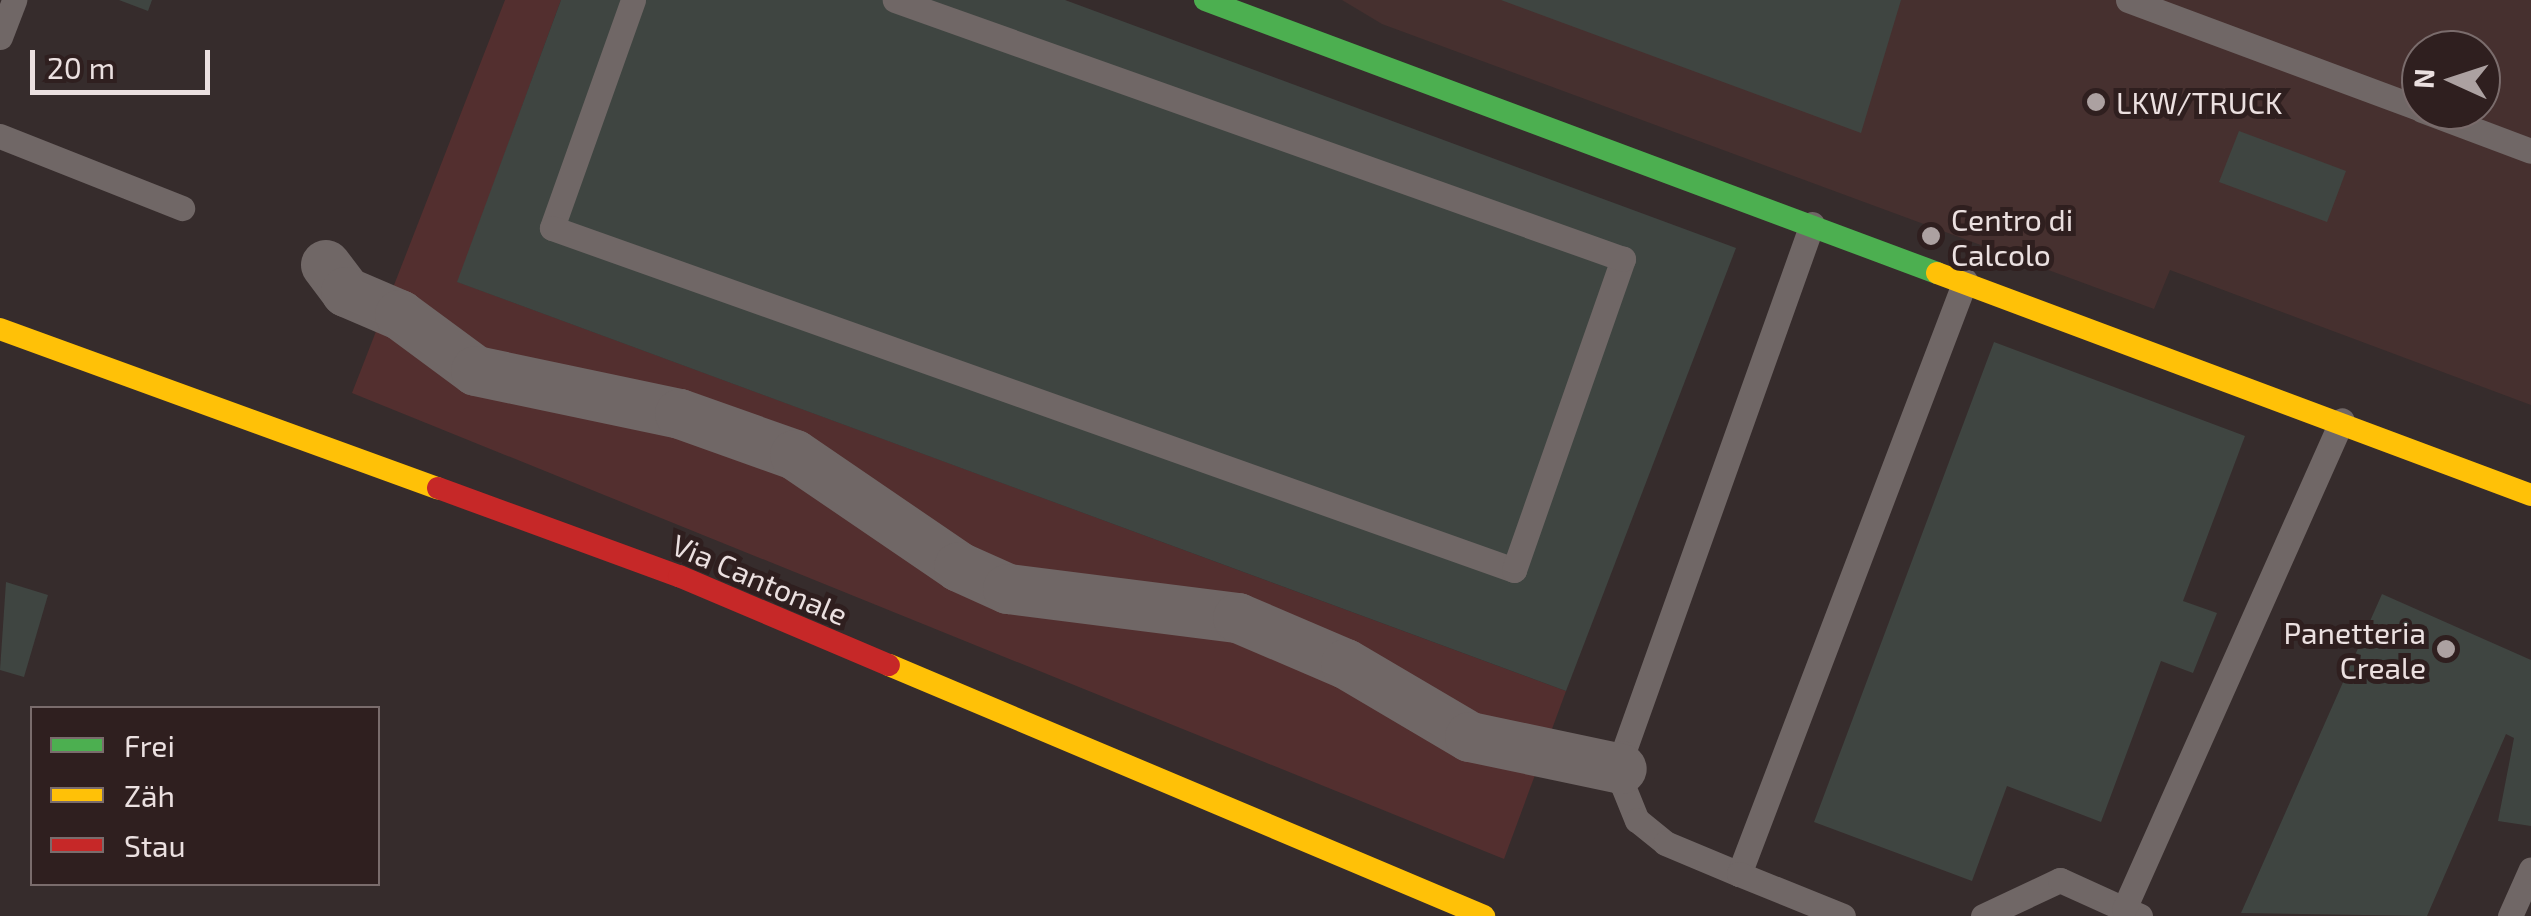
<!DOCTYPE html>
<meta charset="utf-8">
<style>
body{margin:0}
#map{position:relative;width:2531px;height:916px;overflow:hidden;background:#362c2c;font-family:"Exo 2",sans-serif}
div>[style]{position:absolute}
.built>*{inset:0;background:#46302f}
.green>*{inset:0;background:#532f2f}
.building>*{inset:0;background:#3f4541}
.lane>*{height:25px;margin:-12.5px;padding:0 12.5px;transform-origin:12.5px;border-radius:12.5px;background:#706766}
.street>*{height:50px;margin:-25px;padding:0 25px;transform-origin:25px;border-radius:25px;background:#706766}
.fast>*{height:22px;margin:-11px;padding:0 11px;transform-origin:11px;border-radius:11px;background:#4caf50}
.slow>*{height:22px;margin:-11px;padding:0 11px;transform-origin:11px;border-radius:11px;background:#ffc107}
.jam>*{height:22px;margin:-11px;padding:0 11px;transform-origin:11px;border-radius:11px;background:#c62828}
.dots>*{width:28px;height:28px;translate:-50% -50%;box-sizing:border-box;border:5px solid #2f1f1f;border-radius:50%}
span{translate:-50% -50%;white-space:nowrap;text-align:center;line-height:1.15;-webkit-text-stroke:10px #2f1f1f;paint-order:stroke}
.poi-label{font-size:30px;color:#ebe0e0}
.left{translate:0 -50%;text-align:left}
.right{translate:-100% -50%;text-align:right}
.street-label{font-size:30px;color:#ebe0e0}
.legend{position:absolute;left:30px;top:706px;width:350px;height:180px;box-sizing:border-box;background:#2f1f1f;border:2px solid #7a6c6c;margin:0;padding:12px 18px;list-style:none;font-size:30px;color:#ebe0e0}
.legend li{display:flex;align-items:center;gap:20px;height:50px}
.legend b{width:50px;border:2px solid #7a6c6c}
.north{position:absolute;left:2401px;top:30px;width:100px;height:100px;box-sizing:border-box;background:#2f1f1f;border:2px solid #7a6c6c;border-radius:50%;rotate:273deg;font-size:28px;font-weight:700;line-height:40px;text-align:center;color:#ebe0e0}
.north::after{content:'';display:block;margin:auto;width:35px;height:45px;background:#aca1a1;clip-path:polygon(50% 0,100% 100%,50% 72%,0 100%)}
.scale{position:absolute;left:30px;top:50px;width:180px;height:45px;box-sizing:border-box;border:5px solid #ebe0e0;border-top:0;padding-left:12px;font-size:30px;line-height:35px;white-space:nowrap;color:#ebe0e0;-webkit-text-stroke:8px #2f1f1f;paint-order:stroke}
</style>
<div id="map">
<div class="built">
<i style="clip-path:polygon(evenodd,1342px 0,2531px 0,2531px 405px,2170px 270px,2154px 309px,1382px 24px,1342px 0,2421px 50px,2481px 50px,2481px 110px,2421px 110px,2421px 50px)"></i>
</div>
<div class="green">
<i style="clip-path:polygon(505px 0,561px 0,458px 282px,1566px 691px,1504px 859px,352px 393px)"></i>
</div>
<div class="building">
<i style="clip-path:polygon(119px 0,152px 0,148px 11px)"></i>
<i style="clip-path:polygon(561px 0,1065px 0,1736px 248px,1566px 691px,457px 282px)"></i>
<i style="clip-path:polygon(1501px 0,1901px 0,1861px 133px)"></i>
<i style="clip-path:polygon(2239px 131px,2346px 171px,2327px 222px,2219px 182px)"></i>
<i style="clip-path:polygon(1994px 342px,2245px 436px,2183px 601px,2217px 613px,2193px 673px,2161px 661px,2101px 822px,2007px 786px,1972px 881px,1814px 822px)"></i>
<i style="clip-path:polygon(6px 582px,48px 595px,24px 677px,0 670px)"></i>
<i style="clip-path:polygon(2382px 594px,2531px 660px,2531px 826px,2498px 821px,2514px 738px,2506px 734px,2427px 916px,2241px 913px)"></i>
</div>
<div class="lane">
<i style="left:633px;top:0;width:242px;rotate:109.6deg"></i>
<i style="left:552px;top:228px;width:1021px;rotate:19.57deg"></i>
<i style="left:1514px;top:570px;width:330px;rotate:-70.7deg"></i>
<i style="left:1623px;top:259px;width:773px;rotate:-160.42deg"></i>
<i style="left:2128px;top:0;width:313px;rotate:20.4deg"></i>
<i style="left:0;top:37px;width:40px;rotate:-69deg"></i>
<i style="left:2422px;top:110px;width:116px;rotate:20.6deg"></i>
<i style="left:0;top:136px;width:196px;rotate:21.6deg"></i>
<i style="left:1812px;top:224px;width:562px;rotate:109.66deg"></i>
<i style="left:1623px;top:753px;width:33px;rotate:90deg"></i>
<i style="left:1623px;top:786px;width:37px;rotate:68deg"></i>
<i style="left:1637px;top:820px;width:36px;rotate:39deg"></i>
<i style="left:1665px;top:843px;width:80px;rotate:22.7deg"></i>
<i style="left:1739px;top:874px;width:635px;rotate:-69.14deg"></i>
<i style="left:1739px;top:874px;width:112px;rotate:22deg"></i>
<i style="left:1983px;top:916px;width:85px;rotate:-25.1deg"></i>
<i style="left:2060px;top:880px;width:70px;rotate:24.4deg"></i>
<i style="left:2140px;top:916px;width:17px;rotate:-156deg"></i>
<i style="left:2124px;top:909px;width:535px;rotate:-65.97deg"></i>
<i style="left:2510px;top:916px;width:51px;rotate:-65.9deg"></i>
</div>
<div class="street">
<i style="left:326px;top:265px;width:34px;rotate:53deg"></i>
<i style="left:346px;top:292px;width:59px;rotate:23.1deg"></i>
<i style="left:400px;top:315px;width:94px;rotate:36.4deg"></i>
<i style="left:476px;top:371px;width:208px;rotate:11.9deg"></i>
<i style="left:680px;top:414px;width:122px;rotate:19.6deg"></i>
<i style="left:795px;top:455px;width:199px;rotate:34.3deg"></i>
<i style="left:959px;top:567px;width:54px;rotate:24.2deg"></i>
<i style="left:1008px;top:589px;width:232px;rotate:7.2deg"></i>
<i style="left:1238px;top:618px;width:117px;rotate:23.1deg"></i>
<i style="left:1346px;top:664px;width:144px;rotate:30.5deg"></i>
<i style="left:1470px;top:737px;width:155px;rotate:11.9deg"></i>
</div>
<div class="fast">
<i style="left:1205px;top:0;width:781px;rotate:20.45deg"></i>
</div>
<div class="slow">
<i style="left:1937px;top:273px;width:634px;rotate:20.49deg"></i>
<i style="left:0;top:329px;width:466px;rotate:20deg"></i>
<i style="left:889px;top:665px;width:646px;rotate:22.87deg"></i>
</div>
<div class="jam">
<i style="left:438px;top:488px;width:257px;rotate:20.1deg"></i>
<i style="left:679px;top:576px;width:228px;rotate:23deg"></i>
</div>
<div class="dots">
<i style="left:2096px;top:102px;background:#aca1a1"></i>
<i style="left:1931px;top:236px;background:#aca1a1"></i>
<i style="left:2446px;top:649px;background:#aca1a1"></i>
</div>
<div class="poi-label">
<span class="left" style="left:2116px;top:102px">LKW/TRUCK</span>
<span class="left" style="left:1951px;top:236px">Centro di<br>Calcolo</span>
<span class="right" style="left:2426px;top:649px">Panetteria<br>Creale</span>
</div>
<div class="street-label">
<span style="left:760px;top:579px;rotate:23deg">Via Cantonale</span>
</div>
<ul class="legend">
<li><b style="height:12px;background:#4caf50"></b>Frei</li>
<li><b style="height:12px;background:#ffc107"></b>Zäh</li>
<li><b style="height:12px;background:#c62828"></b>Stau</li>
</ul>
<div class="north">N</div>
<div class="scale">20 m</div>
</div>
